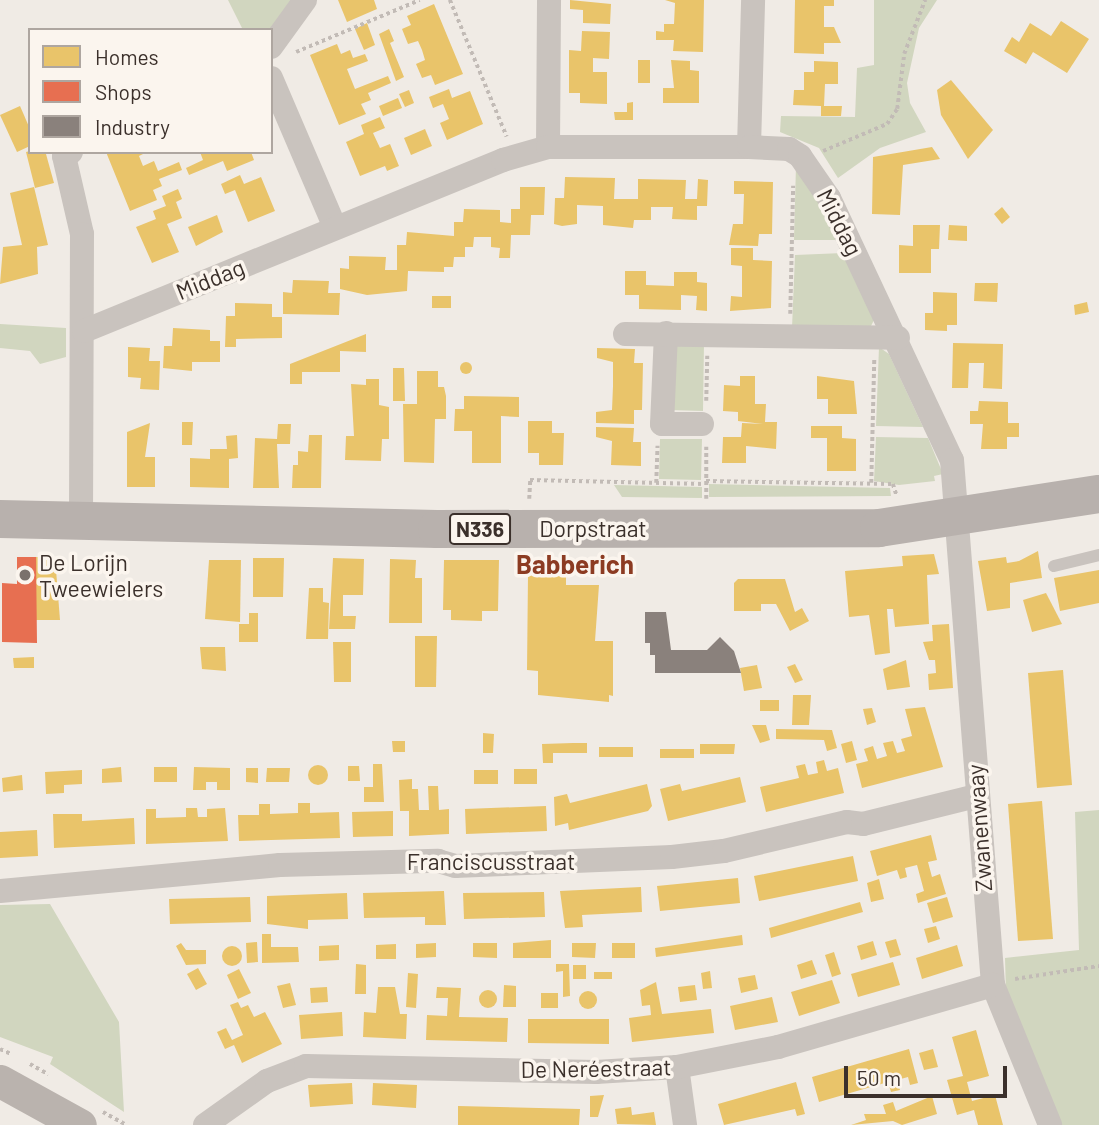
<!DOCTYPE html>
<meta charset="utf-8">
<style>
body{margin:0}
#map{position:relative;width:1099px;height:1125px;overflow:hidden;background:#f0ebe5;font-family:Barlow,sans-serif}
div>[style]{position:absolute}
.green>*{inset:0;background:#d1d6bf}
.homes>*{inset:0;background:#e9c46a}
.round{border-radius:50%}
.shops>*{inset:0;background:#e76f51}
.industry>*{inset:0;background:#8a817c}
.path>*{height:3.5px;margin-top:-1.75px;transform-origin:0;background:repeating-linear-gradient(90deg,#c2bbb6 0 3.5px,transparent 0 7px)}
.lane>*{height:12px;margin:-6px;padding:0 6px;transform-origin:6px;border-radius:6px;background:#c9c3be}
.street>*{height:24px;margin:-12px;padding:0 12px;transform-origin:12px;border-radius:12px;background:#c9c3be}
.secondary>*{height:33px;margin:-16.5px;padding:0 16.5px;transform-origin:16.5px;border-radius:16.5px;background:#bab3ae}
.primary>*{height:38px;margin:-19px;padding:0 19px;transform-origin:19px;border-radius:19px;background:#b8b1ad}
.dots>*{width:19px;height:19px;translate:-50% -50%;box-sizing:border-box;border:4px solid #fbf5ee;border-radius:50%}
span{translate:-50% -50%;white-space:nowrap;text-align:center;line-height:1.15;-webkit-text-stroke:7px #fbf5ee;paint-order:stroke}
.shield-label span{padding:2px 5px;background:#fbf5ee;border:2px solid;border-radius:5px;-webkit-text-stroke-width:0}
.shield-label{font-size:21px;color:#3b302b;font-weight:700}
.street-label{font-size:23px;color:#3b302b}
.poi-label{font-size:23px;color:#3b302b}
.left{translate:0 -50%;text-align:left}
.quarter-label{font-size:26px;color:#8c3b22;font-weight:700}
.legend{position:absolute;left:28px;top:28px;width:245px;height:126px;box-sizing:border-box;background:#fbf5ee;border:2px solid #aea6a0;margin:0;padding:9px 12px;list-style:none;font-size:21px;color:#3b302b}
.legend li{display:flex;align-items:center;gap:14px;height:35px}
.legend b{width:35px;border:2px solid #aea6a0}
.scale{position:absolute;left:844px;top:1066px;width:163px;height:32px;box-sizing:border-box;border:4px solid #3b302b;border-top:0;padding-left:9px;font-size:21px;line-height:24px;white-space:nowrap;color:#3b302b;-webkit-text-stroke:5px #fbf5ee;paint-order:stroke}
</style>
<div id="map">
<div class="green">
<i style="clip-path:polygon(228px 0,291px 0,271px 30px,243px 30px)"></i>
<i style="clip-path:polygon(874px 0,937px 0,919px 28px,907px 83px,910px 103px,926px 132px,880px 148px,838px 178px,819px 148px,780px 132px,781px 116px,855px 117px,857px 68px,874px 65px)"></i>
<i style="clip-path:polygon(796px 165px,805px 172px,838px 240px,794px 240px)"></i>
<i style="clip-path:polygon(843px 253px,874px 320px,871px 326px,792px 328px,795px 255px)"></i>
<i style="clip-path:polygon(0 324px,66px 328px,66px 357px,40px 364px,30px 351px,0 348px)"></i>
<i style="clip-path:polygon(704px 343px,703px 411px,670px 410px,674px 349px,679px 344px)"></i>
<i style="clip-path:polygon(879px 347px,889px 354px,923px 427px,876px 426px)"></i>
<i style="clip-path:polygon(876px 437px,928px 438px,943px 474px,934px 476px,935px 481px,899px 485px,874px 481px)"></i>
<i style="clip-path:polygon(660px 439px,702px 439px,701px 480px,659px 479px)"></i>
<i style="clip-path:polygon(709px 484px,890px 488px,891px 496px,709px 497px)"></i>
<i style="clip-path:polygon(614px 485px,702px 487px,702px 498px,622px 497px)"></i>
<i style="clip-path:polygon(1099px 810px,1099px 1125px,1062px 1125px,1006px 993px,1005px 958px,1079px 950px,1075px 812px)"></i>
<i style="clip-path:polygon(50px 904px,119px 1022px,124px 1112px,50px 1064px,53px 1057px,0 1037px,0 905px)"></i>
</div>
<div class="homes">
<i style="clip-path:polygon(338px 0,374px 0,377px 9px,347px 22px)"></i>
<i style="clip-path:polygon(570px 0,611px 4px,610px 24px,583px 23px,583px 10px,570px 9px)"></i>
<i style="clip-path:polygon(665px 0,704px 0,703px 52px,673px 51px,674px 40px,656px 40px,656px 31px,664px 32px,664px 24px,674px 24px,675px 3px)"></i>
<i style="clip-path:polygon(795px 0,834px 0,834px 6px,824px 6px,824px 27px,834px 27px,841px 43px,824px 43px,824px 54px,794px 53px)"></i>
<i style="clip-path:polygon(434px 4px,463px 74px,435px 85px,431px 75px,422px 78px,416px 64px,425px 60px,422px 50px,418px 41px,408px 44px,402px 29px,411px 25px,407px 16px)"></i>
<i style="clip-path:polygon(1061px 21px,1089px 39px,1067px 73px,1033px 52px,1026px 64px,1004px 51px,1012px 37px,1019px 42px,1030px 23px,1051px 36px)"></i>
<i style="clip-path:polygon(367px 23px,375px 45px,364px 50px,355px 29px)"></i>
<i style="clip-path:polygon(389px 29px,394px 41px,390px 43px,404px 77px,396px 81px,379px 34px)"></i>
<i style="clip-path:polygon(582px 31px,610px 32px,609px 59px,593px 58px,593px 72px,607px 72px,607px 104px,580px 103px,580px 93px,569px 93px,569px 50px,581px 51px)"></i>
<i style="clip-path:polygon(337px 44px,341px 54px,350px 50px,353px 58px,365px 54px,368px 61px,347px 69px,355px 89px,388px 76px,391px 83px,368px 93px,371px 100px,361px 104px,366px 114px,339px 125px,310px 55px)"></i>
<i style="clip-path:polygon(638px 60px,650px 60px,650px 83px,638px 83px)"></i>
<i style="clip-path:polygon(671px 60px,690px 61px,690px 70px,699px 71px,699px 103px,663px 103px,663px 88px,674px 88px)"></i>
<i style="clip-path:polygon(814px 61px,838px 62px,838px 84px,825px 84px,824px 106px,842px 106px,841px 116px,821px 116px,821px 106px,793px 105px,794px 90px,804px 90px,804px 72px,814px 72px)"></i>
<i style="clip-path:polygon(951px 80px,993px 130px,968px 159px,941px 115px,937px 90px)"></i>
<i style="clip-path:polygon(449px 89px,452px 98px,470px 91px,483px 124px,447px 140px,440px 123px,449px 119px,443px 104px,433px 108px,429px 97px)"></i>
<i style="clip-path:polygon(409px 90px,414px 103px,405px 107px,399px 94px)"></i>
<i style="clip-path:polygon(398px 98px,402px 108px,383px 116px,379px 106px)"></i>
<i style="clip-path:polygon(633px 102px,633px 120px,615px 120px,614px 112px,627px 112px,627px 103px)"></i>
<i style="clip-path:polygon(20px 106px,30px 129px,30px 146px,17px 152px,0 115px)"></i>
<i style="clip-path:polygon(380px 117px,385px 128px,373px 133px,380px 148px,390px 144px,399px 166px,387px 171px,385px 166px,360px 176px,346px 142px,364px 134px,361px 125px)"></i>
<i style="clip-path:polygon(425px 129px,432px 146px,411px 155px,404px 138px)"></i>
<i style="clip-path:polygon(932px 147px,940px 159px,903px 165px,900px 215px,872px 214px,873px 157px)"></i>
<i style="clip-path:polygon(30px 151px,46px 154px,54px 183px,35px 188px,26px 152px)"></i>
<i style="clip-path:polygon(106px 152px,147px 152px,139px 156px,143px 166px,154px 161px,158px 171px,179px 162px,182px 170px,159px 179px,162px 186px,153px 190px,157px 200px,130px 211px)"></i>
<i style="clip-path:polygon(200px 152px,251px 152px,254px 160px,227px 171px,223px 161px,189px 175px,186px 168px,203px 160px)"></i>
<i style="clip-path:polygon(240px 175px,244px 184px,261px 177px,275px 211px,248px 222px,235px 190px,225px 194px,221px 184px)"></i>
<i style="clip-path:polygon(565px 177px,615px 178px,614px 199px,638px 199px,638px 179px,686px 180px,685px 199px,697px 199px,698px 179px,708px 180px,707px 206px,697px 206px,697px 220px,672px 219px,673px 207px,651px 207px,651px 220px,634px 220px,633px 228px,603px 225px,603px 206px,577px 205px,577px 224px,562px 226px,554px 224px,555px 198px,564px 198px)"></i>
<i style="clip-path:polygon(734px 181px,773px 182px,772px 234px,759px 234px,758px 246px,729px 245px,733px 224px,743px 224px,744px 194px,734px 194px)"></i>
<i style="clip-path:polygon(34px 187px,48px 245px,37px 247px,38px 274px,0 284px,3px 247px,22px 245px,10px 193px)"></i>
<i style="clip-path:polygon(520px 187px,545px 187px,544px 215px,531px 215px,530px 235px,511px 235px,510px 258px,499px 258px,500px 248px,491px 247px,491px 237px,474px 237px,473px 247px,465px 247px,465px 257px,454px 257px,453px 267px,444px 267px,444px 272px,408px 271px,407px 291px,367px 295px,340px 289px,340px 268px,349px 269px,349px 256px,386px 257px,385px 270px,397px 270px,397px 245px,406px 245px,407px 232px,454px 236px,454px 222px,463px 222px,464px 209px,500px 210px,500px 222px,511px 223px,511px 209px,520px 209px)"></i>
<i style="clip-path:polygon(178px 189px,182px 199px,176px 202px,182px 218px,167px 224px,179px 252px,152px 263px,136px 227px,156px 219px,153px 211px,166px 206px,162px 196px)"></i>
<i style="clip-path:polygon(1002px 207px,1010px 217px,1002px 224px,994px 214px)"></i>
<i style="clip-path:polygon(217px 215px,223px 232px,196px 246px,188px 227px)"></i>
<i style="clip-path:polygon(913px 225px,940px 225px,939px 249px,931px 249px,931px 273px,899px 273px,899px 245px,913px 246px)"></i>
<i style="clip-path:polygon(949px 225px,967px 226px,967px 241px,948px 240px)"></i>
<i style="clip-path:polygon(731px 248px,753px 248px,753px 260px,772px 261px,771px 308px,730px 311px,731px 296px,742px 297px,742px 266px,731px 265px)"></i>
<i style="clip-path:polygon(625px 271px,646px 271px,646px 285px,674px 286px,674px 272px,697px 272px,697px 282px,707px 283px,707px 311px,696px 310px,697px 296px,681px 295px,681px 310px,639px 309px,639px 295px,625px 295px)"></i>
<i style="clip-path:polygon(293px 280px,329px 281px,328px 293px,340px 293px,339px 315px,283px 314px,283px 292px,292px 293px)"></i>
<i style="clip-path:polygon(975px 283px,998px 283px,997px 302px,974px 301px)"></i>
<i style="clip-path:polygon(933px 292px,957px 293px,957px 325px,947px 325px,947px 331px,925px 330px,925px 313px,933px 313px)"></i>
<i style="clip-path:polygon(432px 296px,451px 296px,451px 308px,432px 308px)"></i>
<i style="clip-path:polygon(1087px 302px,1089px 312px,1075px 315px,1074px 305px)"></i>
<i style="clip-path:polygon(235px 303px,272px 304px,272px 317px,282px 317px,282px 338px,236px 339px,236px 347px,225px 347px,226px 316px,235px 316px)"></i>
<i style="clip-path:polygon(173px 328px,210px 330px,210px 341px,220px 341px,220px 362px,192px 362px,192px 371px,163px 368px,164px 346px,172px 346px)"></i>
<i style="clip-path:polygon(366px 334px,366px 352px,340px 351px,340px 372px,302px 372px,302px 384px,290px 384px,290px 364px)"></i>
<i style="clip-path:polygon(953px 343px,1003px 344px,1002px 389px,983px 388px,984px 363px,969px 363px,968px 388px,952px 388px)"></i>
<i style="clip-path:polygon(128px 347px,150px 348px,149px 361px,160px 361px,159px 390px,140px 389px,141px 378px,128px 377px)"></i>
<i style="clip-path:polygon(597px 348px,635px 349px,634px 363px,643px 363px,642px 410px,634px 410px,634px 424px,596px 423px,596px 412px,612px 410px,613px 386px,613px 362px,597px 358px)"></i>
<i class="round" style="left:460px;top:362px;width:12px;height:12px"></i>
<i style="clip-path:polygon(393px 368px,404px 368px,405px 401px,393px 401px)"></i>
<i style="clip-path:polygon(417px 371px,438px 371px,438px 387px,444px 387px,446px 396px,446px 419px,435px 419px,434px 463px,404px 462px,403px 404px,417px 404px)"></i>
<i style="clip-path:polygon(740px 376px,755px 376px,755px 404px,766px 404px,765px 422px,777px 422px,776px 449px,746px 446px,746px 463px,722px 463px,723px 437px,741px 437px,742px 423px,763px 424px,738px 421px,738px 412px,723px 411px,724px 385px,740px 386px)"></i>
<i style="clip-path:polygon(817px 376px,854px 381px,857px 414px,828px 414px,828px 399px,817px 399px)"></i>
<i style="clip-path:polygon(366px 379px,379px 379px,379px 405px,389px 407px,389px 439px,382px 439px,381px 461px,345px 460px,346px 436px,354px 436px,351px 384px,366px 385px)"></i>
<i style="clip-path:polygon(464px 396px,519px 397px,519px 417px,501px 416px,501px 463px,472px 463px,472px 431px,454px 431px,455px 409px,464px 409px)"></i>
<i style="clip-path:polygon(979px 401px,1008px 402px,1008px 423px,1019px 423px,1019px 437px,1007px 437px,1007px 449px,981px 449px,983px 424px,970px 424px,970px 411px,978px 411px)"></i>
<i style="clip-path:polygon(528px 421px,552px 421px,552px 433px,564px 433px,563px 465px,539px 465px,539px 453px,528px 453px)"></i>
<i style="clip-path:polygon(182px 422px,193px 422px,192px 445px,182px 445px)"></i>
<i style="clip-path:polygon(150px 423px,145px 457px,155px 457px,155px 487px,127px 487px,127px 432px)"></i>
<i style="clip-path:polygon(278px 424px,291px 424px,290px 444px,277px 444px,279px 488px,253px 488px,255px 438px,277px 439px)"></i>
<i style="clip-path:polygon(811px 426px,842px 426px,842px 438px,856px 439px,856px 471px,827px 471px,827px 438px,811px 438px)"></i>
<i style="clip-path:polygon(596px 427px,634px 428px,633px 442px,641px 442px,641px 466px,611px 465px,612px 441px,596px 437px)"></i>
<i style="clip-path:polygon(237px 435px,238px 458px,229px 459px,229px 488px,190px 487px,190px 458px,210px 459px,210px 449px,227px 449px,226px 436px)"></i>
<i style="clip-path:polygon(309px 435px,322px 435px,321px 488px,292px 488px,293px 465px,298px 465px,298px 451px,308px 452px)"></i>
<i style="clip-path:polygon(1038px 551px,1042px 578px,1010px 583px,1010px 608px,987px 611px,978px 561px,1006px 557px,1007px 563px,1019px 561px)"></i>
<i style="clip-path:polygon(934px 554px,939px 574px,927px 575px,929px 624px,895px 627px,893px 609px,887px 609px,890px 653px,875px 655px,869px 615px,849px 617px,845px 571px,903px 566px,902px 556px)"></i>
<i style="clip-path:polygon(36px 557px,55px 557px,60px 620px,36px 620px)"></i>
<i style="clip-path:polygon(253px 558px,284px 558px,283px 597px,253px 597px)"></i>
<i style="clip-path:polygon(333px 558px,364px 559px,363px 595px,343px 595px,343px 616px,356px 616px,355px 629px,329px 629px)"></i>
<i style="clip-path:polygon(390px 559px,416px 560px,415px 578px,422px 578px,422px 623px,389px 623px)"></i>
<i style="clip-path:polygon(209px 560px,241px 560px,240px 622px,205px 619px)"></i>
<i style="clip-path:polygon(444px 560px,499px 560px,498px 611px,482px 611px,482px 621px,451px 620px,451px 610px,443px 610px)"></i>
<i style="clip-path:polygon(1099px 570px,1099px 603px,1060px 611px,1054px 578px)"></i>
<i style="clip-path:polygon(528px 574px,566px 574px,566px 585px,599px 585px,595px 641px,613px 641px,613px 696px,609px 695px,609px 702px,538px 695px,538px 671px,527px 670px)"></i>
<i style="clip-path:polygon(738px 579px,785px 579px,795px 612px,802px 608px,809px 621px,790px 631px,776px 604px,761px 604px,761px 611px,734px 611px,734px 583px)"></i>
<i style="clip-path:polygon(309px 588px,323px 588px,323px 602px,329px 603px,328px 639px,306px 639px)"></i>
<i style="clip-path:polygon(1046px 593px,1062px 624px,1032px 632px,1023px 600px)"></i>
<i style="clip-path:polygon(249px 613px,258px 613px,258px 642px,239px 642px,239px 624px,249px 624px)"></i>
<i style="clip-path:polygon(949px 624px,953px 688px,929px 690px,928px 674px,936px 673px,935px 660px,929px 660px,923px 642px,933px 641px,932px 625px)"></i>
<i style="clip-path:polygon(415px 636px,437px 636px,436px 687px,415px 687px)"></i>
<i style="clip-path:polygon(333px 642px,351px 642px,351px 682px,334px 682px)"></i>
<i style="clip-path:polygon(200px 647px,225px 647px,226px 671px,202px 669px)"></i>
<i style="clip-path:polygon(34px 657px,34px 668px,14px 668px,13px 658px)"></i>
<i style="clip-path:polygon(906px 660px,910px 687px,887px 690px,883px 669px)"></i>
<i style="clip-path:polygon(795px 664px,803px 680px,795px 683px,787px 667px)"></i>
<i style="clip-path:polygon(757px 665px,762px 688px,744px 691px,740px 668px)"></i>
<i style="clip-path:polygon(1063px 670px,1072px 785px,1037px 788px,1028px 673px)"></i>
<i style="clip-path:polygon(793px 695px,811px 695px,809px 725px,792px 725px)"></i>
<i style="clip-path:polygon(760px 700px,779px 700px,779px 711px,760px 711px)"></i>
<i style="clip-path:polygon(925px 707px,943px 767px,862px 788px,856px 764px,868px 761px,864px 749px,873px 746px,877px 759px,887px 756px,883px 743px,893px 741px,897px 753px,905px 751px,901px 739px,912px 736px,905px 709px)"></i>
<i style="clip-path:polygon(872px 708px,876px 722px,867px 725px,863px 709px)"></i>
<i style="clip-path:polygon(752px 725px,766px 725px,770px 740px,760px 743px)"></i>
<i style="clip-path:polygon(776px 729px,832px 730px,837px 748px,827px 751px,824px 740px,776px 739px)"></i>
<i style="clip-path:polygon(483px 733px,494px 734px,493px 753px,483px 753px)"></i>
<i style="clip-path:polygon(392px 741px,405px 741px,405px 752px,393px 752px)"></i>
<i style="clip-path:polygon(852px 741px,857px 760px,846px 763px,841px 744px)"></i>
<i style="clip-path:polygon(573px 743px,587px 743px,587px 753px,553px 753px,553px 763px,543px 763px,542px 744px)"></i>
<i style="clip-path:polygon(700px 744px,735px 744px,734px 754px,700px 754px)"></i>
<i style="clip-path:polygon(599px 747px,633px 747px,633px 757px,599px 757px)"></i>
<i style="clip-path:polygon(660px 749px,694px 749px,694px 758px,660px 758px)"></i>
<i style="clip-path:polygon(824px 760px,827px 771px,838px 768px,844px 793px,766px 812px,760px 787px,799px 778px,796px 766px,805px 764px,808px 775px,818px 773px,816px 762px)"></i>
<i style="clip-path:polygon(373px 764px,382px 764px,384px 802px,364px 802px,364px 787px,373px 787px)"></i>
<i class="round" style="left:308px;top:765px;width:20px;height:20px"></i>
<i style="clip-path:polygon(348px 766px,359px 766px,360px 781px,348px 781px)"></i>
<i style="clip-path:polygon(121px 767px,122px 782px,102px 783px,102px 769px)"></i>
<i style="clip-path:polygon(154px 767px,177px 767px,177px 782px,154px 782px)"></i>
<i style="clip-path:polygon(194px 767px,230px 768px,230px 790px,217px 790px,217px 782px,206px 782px,206px 790px,193px 790px)"></i>
<i style="clip-path:polygon(246px 768px,258px 768px,258px 783px,246px 782px)"></i>
<i style="clip-path:polygon(267px 768px,290px 768px,289px 782px,266px 782px)"></i>
<i style="clip-path:polygon(514px 769px,537px 769px,537px 784px,514px 784px)"></i>
<i style="clip-path:polygon(82px 770px,82px 784px,64px 785px,64px 793px,46px 794px,45px 772px)"></i>
<i style="clip-path:polygon(474px 770px,498px 770px,498px 784px,474px 784px)"></i>
<i style="clip-path:polygon(22px 775px,23px 790px,3px 792px,2px 778px)"></i>
<i style="clip-path:polygon(740px 777px,746px 802px,668px 821px,660px 789px,680px 784px,682px 791px)"></i>
<i style="clip-path:polygon(412px 779px,412px 789px,418px 789px,419px 810px,429px 810px,428px 786px,438px 786px,439px 810px,449px 809px,449px 834px,409px 836px,409px 811px,400px 811px,399px 780px)"></i>
<i style="clip-path:polygon(647px 784px,652px 806px,648px 811px,569px 830px,568px 823px,555px 826px,554px 797px,567px 794px,570px 803px)"></i>
<i style="clip-path:polygon(1042px 801px,1053px 939px,1018px 941px,1008px 804px)"></i>
<i style="clip-path:polygon(298px 803px,310px 803px,310px 813px,339px 812px,340px 838px,239px 841px,238px 815px,259px 815px,259px 804px,270px 804px,270px 814px,298px 813px)"></i>
<i style="clip-path:polygon(546px 806px,547px 831px,466px 834px,465px 809px)"></i>
<i style="clip-path:polygon(186px 808px,197px 808px,198px 817px,207px 817px,207px 809px,225px 808px,228px 841px,146px 844px,146px 809px,156px 809px,156px 818px,186px 817px)"></i>
<i style="clip-path:polygon(393px 811px,393px 836px,353px 837px,352px 812px)"></i>
<i style="clip-path:polygon(53px 814px,82px 814px,82px 821px,134px 818px,135px 844px,54px 848px)"></i>
<i style="clip-path:polygon(37px 830px,38px 856px,0 858px,0 832px)"></i>
<i style="clip-path:polygon(931px 835px,937px 860px,928px 862px,932px 877px,940px 874px,946px 894px,918px 903px,916px 894px,924px 891px,917px 865px,905px 868px,907px 877px,900px 879px,897px 870px,877px 876px,870px 851px)"></i>
<i style="clip-path:polygon(853px 856px,858px 881px,759px 901px,754px 876px)"></i>
<i style="clip-path:polygon(738px 878px,740px 903px,660px 911px,657px 886px)"></i>
<i style="clip-path:polygon(879px 879px,884px 899px,871px 902px,867px 883px)"></i>
<i style="clip-path:polygon(641px 887px,642px 912px,582px 915px,583px 927px,565px 928px,560px 891px)"></i>
<i style="clip-path:polygon(444px 891px,446px 925px,425px 925px,425px 917px,364px 918px,363px 893px)"></i>
<i style="clip-path:polygon(544px 892px,545px 917px,464px 919px,463px 893px)"></i>
<i style="clip-path:polygon(347px 893px,348px 919px,308px 920px,308px 929px,267px 924px,267px 896px)"></i>
<i style="clip-path:polygon(250px 897px,251px 922px,170px 924px,169px 899px)"></i>
<i style="clip-path:polygon(947px 897px,953px 917px,933px 923px,927px 903px)"></i>
<i style="clip-path:polygon(860px 902px,863px 912px,771px 938px,769px 928px)"></i>
<i style="clip-path:polygon(936px 926px,940px 939px,928px 943px,924px 929px)"></i>
<i style="clip-path:polygon(262px 934px,271px 934px,271px 947px,298px 947px,299px 962px,262px 963px)"></i>
<i style="clip-path:polygon(742px 935px,743px 945px,656px 957px,655px 948px)"></i>
<i style="clip-path:polygon(896px 939px,901px 955px,890px 958px,885px 942px)"></i>
<i style="clip-path:polygon(551px 940px,551px 958px,513px 958px,513px 943px)"></i>
<i style="clip-path:polygon(873px 941px,877px 955px,861px 960px,857px 946px)"></i>
<i style="clip-path:polygon(257px 942px,258px 962px,247px 963px,246px 943px)"></i>
<i style="clip-path:polygon(181px 943px,186px 950px,206px 950px,206px 964px,186px 965px,176px 946px)"></i>
<i style="clip-path:polygon(436px 943px,436px 957px,416px 958px,416px 944px)"></i>
<i style="clip-path:polygon(473px 943px,497px 943px,497px 958px,473px 957px)"></i>
<i style="clip-path:polygon(572px 943px,596px 943px,595px 958px,572px 957px)"></i>
<i style="clip-path:polygon(612px 943px,635px 943px,635px 958px,612px 958px)"></i>
<i style="clip-path:polygon(396px 944px,396px 959px,376px 959px,376px 945px)"></i>
<i style="clip-path:polygon(339px 945px,339px 960px,319px 961px,319px 946px)"></i>
<i style="clip-path:polygon(957px 945px,963px 966px,922px 979px,916px 958px)"></i>
<i class="round" style="left:222px;top:946px;width:20px;height:20px"></i>
<i style="clip-path:polygon(834px 952px,841px 974px,832px 977px,825px 955px)"></i>
<i style="clip-path:polygon(812px 960px,817px 974px,801px 979px,797px 965px)"></i>
<i style="clip-path:polygon(893px 962px,900px 985px,858px 997px,851px 974px)"></i>
<i style="clip-path:polygon(356px 964px,366px 965px,366px 994px,355px 994px)"></i>
<i style="clip-path:polygon(556px 964px,569px 964px,570px 996px,563px 997px,563px 971px,556px 972px)"></i>
<i style="clip-path:polygon(573px 965px,586px 965px,586px 979px,573px 979px)"></i>
<i style="clip-path:polygon(198px 968px,207px 984px,196px 990px,187px 974px)"></i>
<i style="clip-path:polygon(239px 969px,251px 993px,238px 999px,227px 975px)"></i>
<i style="clip-path:polygon(710px 971px,712px 988px,703px 989px,701px 973px)"></i>
<i style="clip-path:polygon(594px 972px,612px 972px,612px 979px,594px 979px)"></i>
<i style="clip-path:polygon(408px 973px,418px 974px,416px 1008px,406px 1007px)"></i>
<i style="clip-path:polygon(755px 975px,758px 989px,741px 993px,738px 978px)"></i>
<i style="clip-path:polygon(832px 980px,840px 1003px,799px 1016px,791px 992px)"></i>
<i style="clip-path:polygon(656px 982px,662px 1014px,711px 1009px,714px 1033px,632px 1042px,629px 1018px,651px 1015px,650px 1005px,642px 1006px,640px 990px)"></i>
<i style="clip-path:polygon(290px 983px,296px 1005px,283px 1008px,277px 986px)"></i>
<i style="clip-path:polygon(504px 985px,516px 986px,516px 1007px,503px 1007px)"></i>
<i style="clip-path:polygon(695px 985px,697px 1000px,680px 1002px,678px 987px)"></i>
<i style="clip-path:polygon(327px 987px,328px 1002px,311px 1003px,310px 988px)"></i>
<i style="clip-path:polygon(378px 987px,395px 987px,400px 1014px,407px 1014px,406px 1039px,363px 1037px,364px 1012px,376px 1013px)"></i>
<i style="clip-path:polygon(437px 987px,461px 988px,459px 1017px,508px 1018px,507px 1042px,426px 1040px,427px 1015px,447px 1016px,448px 998px,436px 998px)"></i>
<i class="round" style="left:479px;top:990px;width:18px;height:18px"></i>
<i class="round" style="left:579px;top:991px;width:18px;height:18px"></i>
<i style="clip-path:polygon(541px 993px,558px 993px,558px 1008px,541px 1008px)"></i>
<i style="clip-path:polygon(772px 997px,778px 1022px,735px 1030px,730px 1006px)"></i>
<i style="clip-path:polygon(238px 1002px,241px 1008px,248px 1005px,254px 1017px,265px 1012px,282px 1044px,242px 1063px,234px 1045px,225px 1049px,217px 1032px,226px 1028px,232px 1040px,243px 1035px,230px 1005px)"></i>
<i style="clip-path:polygon(342px 1012px,343px 1036px,301px 1039px,299px 1015px)"></i>
<i style="clip-path:polygon(528px 1019px,609px 1019px,609px 1044px,528px 1043px)"></i>
<i style="clip-path:polygon(976px 1030px,989px 1076px,967px 1082px,972px 1101px,995px 1095px,1003px 1125px,978px 1125px,974px 1110px,957px 1115px,947px 1080px,963px 1076px,952px 1037px)"></i>
<i style="clip-path:polygon(909px 1049px,918px 1083px,910px 1085px,908px 1077px,897px 1080px,900px 1090px,891px 1092px,888px 1082px,819px 1102px,812px 1077px)"></i>
<i style="clip-path:polygon(933px 1049px,938px 1067px,924px 1070px,919px 1053px)"></i>
<i style="clip-path:polygon(796px 1082px,805px 1114px,797px 1116px,795px 1109px,724px 1125px,718px 1104px)"></i>
<i style="clip-path:polygon(352px 1083px,353px 1104px,310px 1107px,308px 1085px)"></i>
<i style="clip-path:polygon(373px 1083px,417px 1085px,416px 1108px,372px 1105px)"></i>
<i style="clip-path:polygon(604px 1095px,598px 1117px,590px 1117px,590px 1096px)"></i>
<i style="clip-path:polygon(932px 1096px,937px 1114px,902px 1125px,893px 1121px,851px 1125px,866px 1120px,864px 1114px,886px 1114px,883px 1105px,893px 1102px,896px 1111px)"></i>
<i style="clip-path:polygon(458px 1106px,580px 1109px,579px 1125px,458px 1125px)"></i>
<i style="clip-path:polygon(631px 1107px,632px 1115px,654px 1112px,656px 1125px,617px 1124px,615px 1109px)"></i>
</div>
<div class="shops">
<i style="clip-path:polygon(17px 557px,36px 557px,37px 643px,2px 642px,2px 583px,17px 584px)"></i>
</div>
<div class="industry">
<i style="clip-path:polygon(645px 612px,666px 612px,671px 650px,707px 650px,720px 637px,734px 651px,741px 673px,655px 673px,655px 655px,650px 655px,650px 643px,645px 643px)"></i>
</div>
<div class="path">
<i style="left:450px;top:0;width:148px;rotate:67.4deg"></i>
<i style="left:296px;top:52px;width:134px;rotate:-22.8deg"></i>
<i style="left:823px;top:151px;width:69px;rotate:-22.9deg"></i>
<i style="left:887px;top:124px;width:18px;rotate:-56deg"></i>
<i style="left:897px;top:109px;width:55px;rotate:-82.7deg"></i>
<i style="left:904px;top:54px;width:58px;rotate:-68.7deg"></i>
<i style="left:790px;top:314px;width:128px;rotate:-88.7deg"></i>
<i style="left:706px;top:401px;width:45px;rotate:-88.7deg"></i>
<i style="left:706px;top:481px;width:187px;rotate:0.9deg"></i>
<i style="left:893px;top:484px;width:13px;rotate:72deg"></i>
<i style="left:656px;top:483px;width:37px;rotate:-88deg"></i>
<i style="left:871px;top:483px;width:123px;rotate:-88.6deg"></i>
<i style="left:529px;top:499px;width:19px;rotate:-87deg"></i>
<i style="left:530px;top:480px;width:175px;rotate:1.3deg"></i>
<i style="left:706px;top:499px;width:52px;rotate:-90deg"></i>
<i style="left:1015px;top:979px;width:85px;rotate:-8.8deg"></i>
<i style="left:0;top:1049px;width:12px;rotate:24deg"></i>
<i style="left:30px;top:1064px;width:21px;rotate:29deg"></i>
<i style="left:103px;top:1112px;width:26px;rotate:29deg"></i>
</div>
<div class="lane">
<i style="left:1054px;top:566px;width:46px;rotate:-13.7deg"></i>
</div>
<div class="street">
<i style="left:271px;top:47px;width:58px;rotate:-54.1deg"></i>
<i style="left:271px;top:78px;width:162px;rotate:66.8deg"></i>
<i style="left:548px;top:147px;width:147px;rotate:-89.6deg"></i>
<i style="left:749px;top:147px;width:147px;rotate:-88.4deg"></i>
<i style="left:71px;top:152px;width:8px;rotate:150deg"></i>
<i style="left:64px;top:156px;width:80px;rotate:77deg"></i>
<i style="left:82px;top:234px;width:287px;rotate:90.2deg"></i>
<i style="left:84px;top:331px;width:453px;rotate:-22.2deg"></i>
<i style="left:503px;top:160px;width:47px;rotate:-16.1deg"></i>
<i style="left:548px;top:147px;width:201px"></i>
<i style="left:749px;top:147px;width:40px;rotate:2.9deg"></i>
<i style="left:789px;top:149px;width:13px;rotate:32deg"></i>
<i style="left:800px;top:156px;width:51px;rotate:55.4deg"></i>
<i style="left:829px;top:198px;width:289px;rotate:64.9deg"></i>
<i style="left:952px;top:460px;width:527px;rotate:85.53deg"></i>
<i style="left:993px;top:985px;width:151px;rotate:67.8deg"></i>
<i style="left:666px;top:333px;width:91px;rotate:92.5deg"></i>
<i style="left:662px;top:424px;width:40px"></i>
<i style="left:625px;top:334px;width:273px;rotate:0.8deg"></i>
<i style="left:0;top:891px;width:281px;rotate:-5.3deg"></i>
<i style="left:280px;top:865px;width:158px;rotate:-1.5deg"></i>
<i style="left:438px;top:861px;width:18px;rotate:16deg"></i>
<i style="left:455px;top:866px;width:217px;rotate:-2.4deg"></i>
<i style="left:672px;top:857px;width:52px;rotate:-6.6deg"></i>
<i style="left:724px;top:851px;width:126px;rotate:-13.3deg"></i>
<i style="left:847px;top:822px;width:16px;rotate:7deg"></i>
<i style="left:863px;top:824px;width:116px;rotate:-13.9deg"></i>
<i style="left:677px;top:1067px;width:59px;rotate:82.1deg"></i>
<i style="left:205px;top:1125px;width:76px;rotate:-35.4deg"></i>
<i style="left:267px;top:1081px;width:42px;rotate:-21deg"></i>
<i style="left:306px;top:1066px;width:290px;rotate:1.2deg"></i>
<i style="left:596px;top:1072px;width:81px;rotate:-3.5deg"></i>
<i style="left:677px;top:1067px;width:103px;rotate:-11.2deg"></i>
<i style="left:778px;top:1047px;width:224px;rotate:-16.1deg"></i>
</div>
<div class="secondary">
<i style="left:0;top:1081px;width:91px;rotate:28.8deg"></i>
</div>
<div class="primary">
<i style="left:0;top:519px;width:437px;rotate:1.3deg"></i>
<i style="left:437px;top:529px;width:442px;rotate:-0.1deg"></i>
<i style="left:879px;top:528px;width:223px;rotate:-8.8deg"></i>
</div>
<div class="dots">
<i style="left:25px;top:575px;background:#7a716c"></i>
</div>
<div class="shield-label">
<span style="left:480px;top:529px">N336</span>
</div>
<div class="street-label">
<span style="left:840px;top:222px;rotate:63deg">Middag</span>
<span style="left:210px;top:279px;rotate:-22deg">Middag</span>
<span style="left:593px;top:528px">Dorpstraat</span>
<span style="left:979px;top:828px;rotate:-94deg">Zwanenwaay</span>
<span style="left:491px;top:861px">Franciscusstraat</span>
<span style="left:596px;top:1068px;rotate:-1deg">De Neréestraat</span>
</div>
<div class="poi-label">
<span class="left" style="left:39px;top:575px">De Lorijn<br>Tweewielers</span>
</div>
<div class="quarter-label">
<span style="left:575px;top:564px">Babberich</span>
</div>
<ul class="legend">
<li><b style="height:19px;background:#e9c46a"></b>Homes</li>
<li><b style="height:19px;background:#e76f51"></b>Shops</li>
<li><b style="height:19px;background:#8a817c"></b>Industry</li>
</ul>
<div class="scale">50 m</div>
</div>
